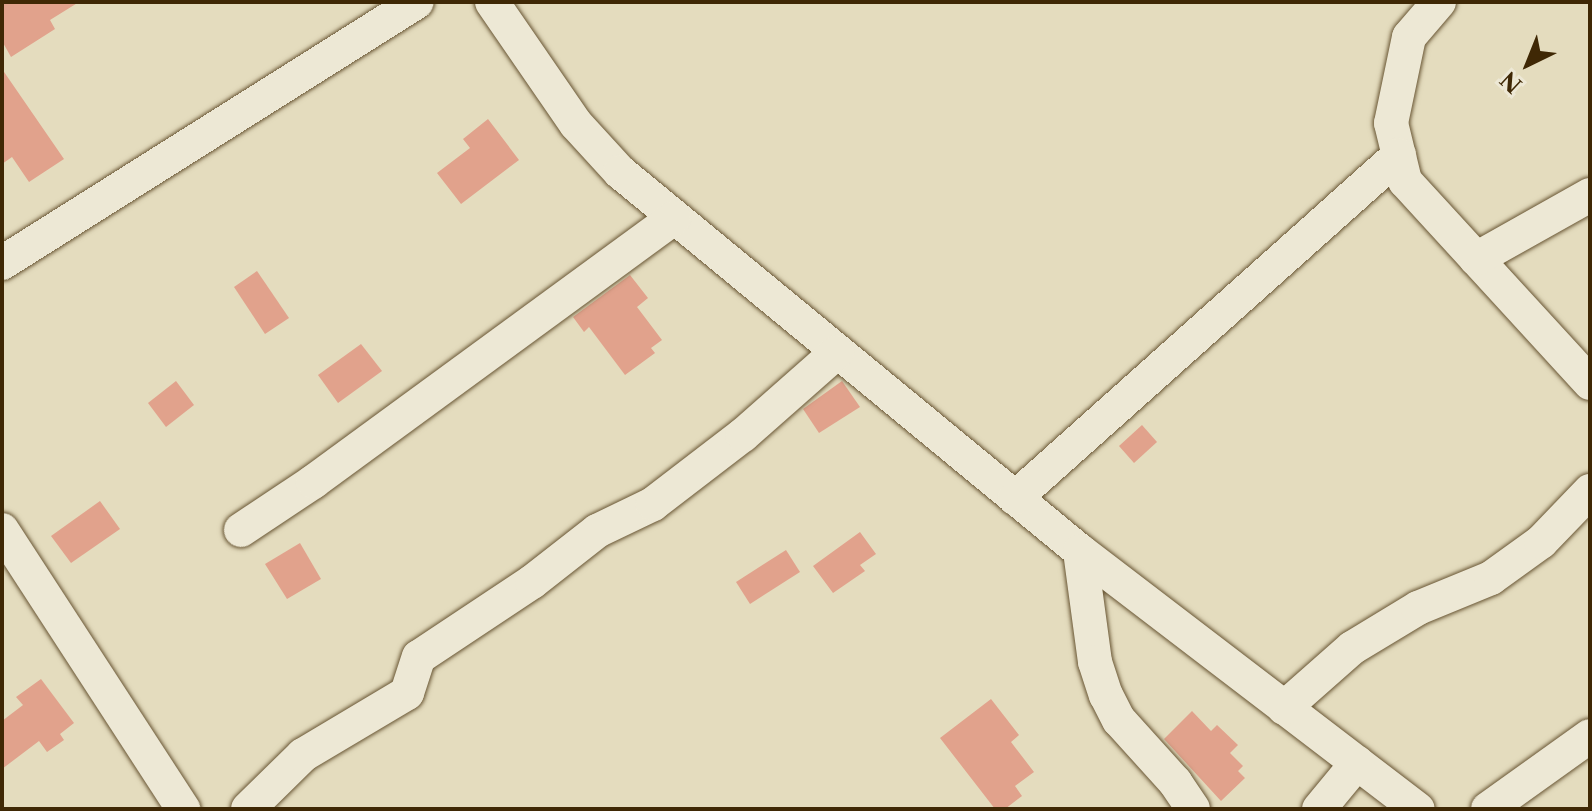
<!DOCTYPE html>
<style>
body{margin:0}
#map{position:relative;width:1592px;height:811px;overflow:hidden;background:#e4dcbe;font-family:"Libre Caslon Text",serif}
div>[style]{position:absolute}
.building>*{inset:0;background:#e1a28c}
.roads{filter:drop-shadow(0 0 2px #685533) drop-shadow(0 0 2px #685533)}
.minor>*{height:34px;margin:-17px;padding:0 17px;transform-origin:17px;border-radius:17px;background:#ede8d5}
span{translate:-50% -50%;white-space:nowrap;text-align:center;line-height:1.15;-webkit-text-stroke:6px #ede8d5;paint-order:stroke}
.frame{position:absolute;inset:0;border:4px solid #3f2805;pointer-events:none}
.north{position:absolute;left:1488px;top:24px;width:80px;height:80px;-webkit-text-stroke:6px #ede8d5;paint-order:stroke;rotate:223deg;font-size:22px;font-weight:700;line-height:32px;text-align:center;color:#3f2805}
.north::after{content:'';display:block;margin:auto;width:28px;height:36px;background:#3f2805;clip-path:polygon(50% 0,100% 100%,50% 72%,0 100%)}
</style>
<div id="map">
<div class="building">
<i style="clip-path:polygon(2px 2px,79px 2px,50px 20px,55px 29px,11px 57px,2px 41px)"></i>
<i style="clip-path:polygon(2px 69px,64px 159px,29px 182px,12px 157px,2px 164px)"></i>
<i style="clip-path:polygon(488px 119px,519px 160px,461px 204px,437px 173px,470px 148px,463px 139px)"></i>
<i style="clip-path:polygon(257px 271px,289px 318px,265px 334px,234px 287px)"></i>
<i style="clip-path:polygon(630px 275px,648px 298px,637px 307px,662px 340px,651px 348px,655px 353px,625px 375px,589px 327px,584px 332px,573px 317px)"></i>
<i style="clip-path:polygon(361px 344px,382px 371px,338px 403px,318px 375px)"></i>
<i style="clip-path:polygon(176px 381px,194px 405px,166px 427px,148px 403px)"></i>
<i style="clip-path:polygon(842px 381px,860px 407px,819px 433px,803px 409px)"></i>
<i style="clip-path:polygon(1142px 425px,1157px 442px,1134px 463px,1119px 446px)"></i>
<i style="clip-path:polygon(100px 501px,120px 529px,71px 563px,51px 536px)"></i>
<i style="clip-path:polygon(860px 532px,876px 554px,860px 565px,865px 571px,833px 593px,813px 566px)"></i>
<i style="clip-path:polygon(300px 543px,321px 579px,287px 599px,265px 564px)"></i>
<i style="clip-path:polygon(786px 550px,800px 572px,750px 604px,736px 582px)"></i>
<i style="clip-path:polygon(41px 679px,74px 723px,60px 734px,64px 740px,47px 752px,39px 741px,2px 769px,2px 721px,23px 705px,16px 697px)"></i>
<i style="clip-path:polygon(991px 699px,1019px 735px,1011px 742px,1034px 772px,1015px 786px,1022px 796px,1005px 809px,995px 809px,940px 738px)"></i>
<i style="clip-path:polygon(1192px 711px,1211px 731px,1217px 725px,1238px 745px,1230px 753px,1243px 766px,1238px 771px,1245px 778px,1221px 801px,1164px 739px)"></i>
</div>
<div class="roads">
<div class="minor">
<i style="left:492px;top:2px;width:148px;rotate:55.5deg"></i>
<i style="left:576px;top:124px;width:65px;rotate:47.5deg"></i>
<i style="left:620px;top:172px;width:596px;rotate:39.49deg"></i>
<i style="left:1080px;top:551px;width:425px;rotate:37.4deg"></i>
<i style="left:1439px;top:2px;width:46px;rotate:130.6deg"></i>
<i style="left:1409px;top:37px;width:88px;rotate:101.8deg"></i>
<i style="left:1391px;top:123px;width:60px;rotate:76.4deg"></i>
<i style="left:1405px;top:181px;width:274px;rotate:47.5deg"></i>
<i style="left:1476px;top:259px;width:131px;rotate:-29.3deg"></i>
<i style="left:2px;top:263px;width:490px;rotate:-32.2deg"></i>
<i style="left:1015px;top:498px;width:515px;rotate:-41.77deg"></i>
<i style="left:2px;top:530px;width:333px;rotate:57deg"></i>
<i style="left:241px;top:530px;width:87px;rotate:-33.7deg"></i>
<i style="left:313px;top:482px;width:447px;rotate:-36.2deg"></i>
<i style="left:1080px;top:551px;width:112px;rotate:82.3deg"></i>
<i style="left:1095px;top:662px;width:35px;rotate:72deg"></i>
<i style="left:1106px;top:695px;width:28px;rotate:63deg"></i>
<i style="left:1119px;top:720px;width:84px;rotate:47.9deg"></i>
<i style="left:1175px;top:782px;width:32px;rotate:56deg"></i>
<i style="left:1284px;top:708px;width:91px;rotate:-41.4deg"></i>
<i style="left:1352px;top:648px;width:77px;rotate:-31.2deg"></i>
<i style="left:1418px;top:608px;width:79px;rotate:-22.3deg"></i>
<i style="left:1491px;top:578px;width:62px;rotate:-35.8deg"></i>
<i style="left:1541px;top:542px;width:71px;rotate:-46.1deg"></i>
<i style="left:248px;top:809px;width:77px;rotate:-44.5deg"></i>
<i style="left:303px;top:755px;width:121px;rotate:-30.8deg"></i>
<i style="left:407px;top:693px;width:38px;rotate:-72deg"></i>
<i style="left:419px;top:657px;width:136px;rotate:-33.6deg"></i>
<i style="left:532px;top:582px;width:83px;rotate:-38.1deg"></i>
<i style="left:597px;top:531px;width:62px;rotate:-25.7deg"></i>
<i style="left:653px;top:504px;width:113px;rotate:-37.5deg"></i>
<i style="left:743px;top:435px;width:125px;rotate:-41.4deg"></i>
<i style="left:1319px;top:809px;width:60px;rotate:-50.4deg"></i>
<i style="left:1488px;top:809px;width:125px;rotate:-35.6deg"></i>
</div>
</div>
<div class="frame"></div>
<div class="north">N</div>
</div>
